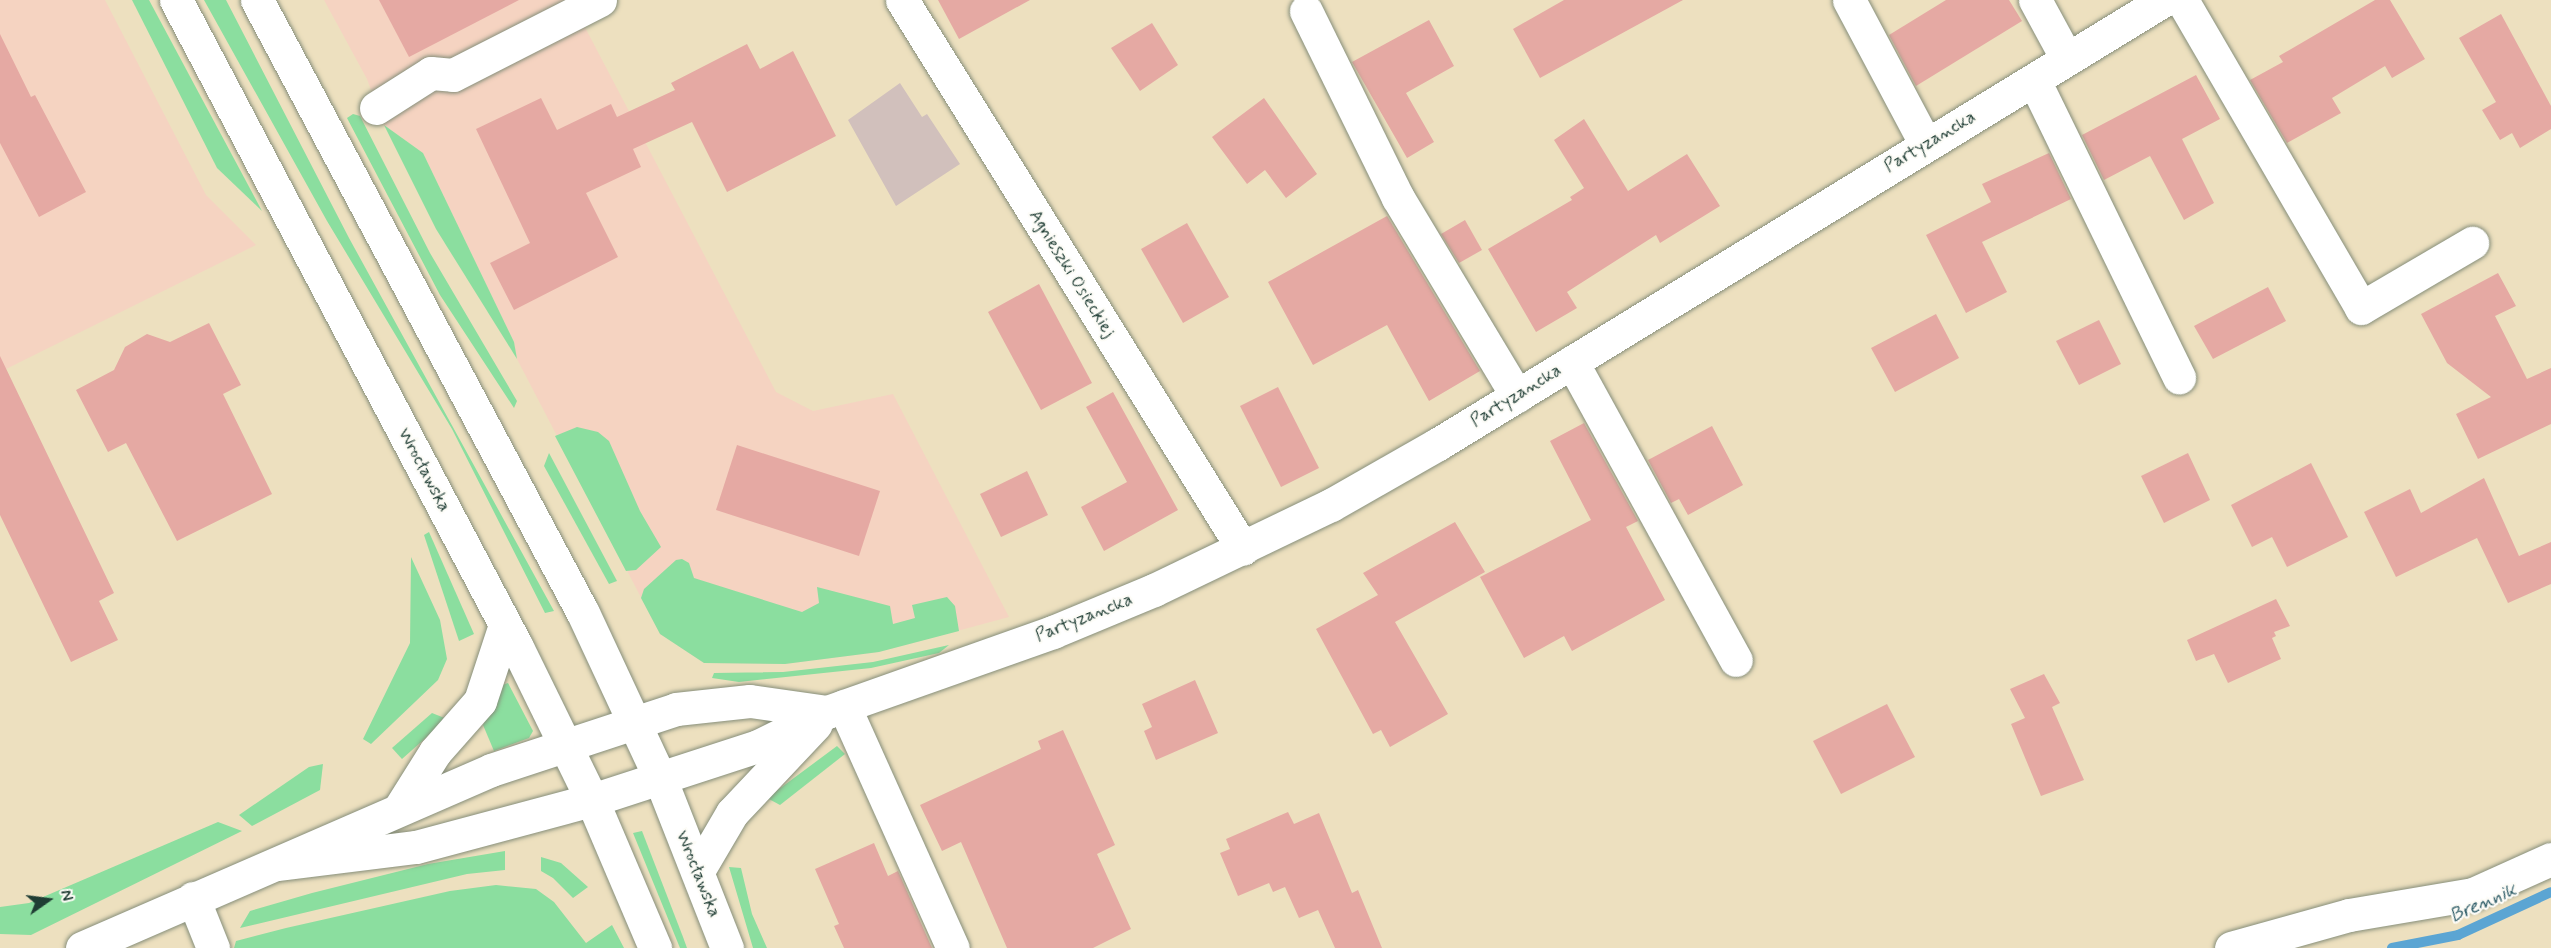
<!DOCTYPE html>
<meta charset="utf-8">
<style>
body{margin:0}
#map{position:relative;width:2551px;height:948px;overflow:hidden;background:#ede0bf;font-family:Mynerve,sans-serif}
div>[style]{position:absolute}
.built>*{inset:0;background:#f5d3c1}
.industrial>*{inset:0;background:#d1c0bc}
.green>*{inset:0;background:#8bde9f}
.stream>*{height:10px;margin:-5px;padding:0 5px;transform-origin:5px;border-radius:5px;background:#5ba5d3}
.building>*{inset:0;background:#e5a9a3}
.roads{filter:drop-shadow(0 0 2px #868e7a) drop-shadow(0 0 2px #868e7a)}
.minor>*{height:33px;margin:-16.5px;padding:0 16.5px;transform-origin:16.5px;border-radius:16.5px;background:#fff}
.secondary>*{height:33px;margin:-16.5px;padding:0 16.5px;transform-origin:16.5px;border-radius:16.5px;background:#fff}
span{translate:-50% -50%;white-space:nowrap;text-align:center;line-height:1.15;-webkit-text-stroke:4.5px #fdfcf7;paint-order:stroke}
.street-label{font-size:18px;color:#1f3d34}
.water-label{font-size:20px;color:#34616c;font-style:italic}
.north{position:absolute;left:18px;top:870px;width:60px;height:60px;-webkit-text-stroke:4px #fdfcf7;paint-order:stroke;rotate:76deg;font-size:16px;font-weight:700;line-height:24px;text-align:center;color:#1f3d34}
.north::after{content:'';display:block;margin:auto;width:21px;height:27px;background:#1f3d34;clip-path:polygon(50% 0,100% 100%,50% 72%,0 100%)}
</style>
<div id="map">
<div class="built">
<i style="clip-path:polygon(0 0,105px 0,206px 195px,256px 245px,0 372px)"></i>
<i style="clip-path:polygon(324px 0,600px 0,577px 12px,776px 392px,813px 411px,893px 394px,1009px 617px,879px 652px,785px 664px,704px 663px,660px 634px,517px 359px,514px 342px,423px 153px,384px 125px,367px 79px)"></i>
</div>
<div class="industrial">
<i style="clip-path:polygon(900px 83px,922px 117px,927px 114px,960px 164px,896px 206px,848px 120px)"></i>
</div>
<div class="green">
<i style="clip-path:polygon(132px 0,149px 0,262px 211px,217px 168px)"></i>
<i style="clip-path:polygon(204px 0,226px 0,349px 238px,554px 611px,545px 613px,452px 429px,327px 221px)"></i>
<i style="clip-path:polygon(353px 114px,360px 116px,430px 253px,517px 401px,514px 408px,440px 295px,347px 118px)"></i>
<i style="clip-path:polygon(384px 125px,423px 153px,514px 342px,517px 359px,436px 229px)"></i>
<i style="clip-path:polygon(577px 427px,598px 432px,609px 441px,640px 511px,661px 547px,636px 570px,626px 571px,555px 436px)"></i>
<i style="clip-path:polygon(549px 453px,617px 581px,609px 584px,544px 466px)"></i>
<i style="clip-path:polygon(429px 532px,474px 634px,459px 641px,424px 535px)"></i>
<i style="clip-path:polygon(411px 557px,440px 620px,447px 659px,438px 680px,371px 744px,363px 739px,410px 643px)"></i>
<i style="clip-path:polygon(682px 559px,689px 563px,694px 578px,802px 612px,819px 603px,817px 587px,890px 606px,893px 624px,915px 618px,912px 605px,947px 597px,955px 606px,959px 631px,879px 652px,785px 664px,704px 663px,660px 634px,641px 598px,644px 589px,676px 560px)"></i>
<i style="clip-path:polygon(949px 645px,939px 653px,871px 668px,739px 682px,712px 678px,714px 673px,783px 672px,873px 662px)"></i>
<i style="clip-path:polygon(508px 683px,533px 731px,529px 738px,494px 751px,483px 725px,502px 685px)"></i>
<i style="clip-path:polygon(432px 713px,447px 719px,402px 759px,392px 748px)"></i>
<i style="clip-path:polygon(837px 746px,845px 754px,780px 805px,767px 798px)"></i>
<i style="clip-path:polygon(323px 764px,320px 790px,252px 826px,239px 815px,309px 767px)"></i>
<i style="clip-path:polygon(218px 822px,242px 831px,31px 935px,0 934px,0 907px,29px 903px)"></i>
<i style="clip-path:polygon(642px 831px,683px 937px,687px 948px,680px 948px,633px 833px)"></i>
<i style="clip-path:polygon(505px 851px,505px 870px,467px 874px,240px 928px,250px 911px,312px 893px,428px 864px)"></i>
<i style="clip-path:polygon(541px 857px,561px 863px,588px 887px,573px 898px,553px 878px,541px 871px)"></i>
<i style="clip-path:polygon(729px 867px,741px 868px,752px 914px,767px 948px,753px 948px)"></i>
<i style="clip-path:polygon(496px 885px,536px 889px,554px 902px,586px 943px,612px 925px,624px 948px,234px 948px,236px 941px,286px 928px,450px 891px)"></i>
</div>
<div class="stream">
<i style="left:2392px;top:948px;width:67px;rotate:-11.1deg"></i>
<i style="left:2458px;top:935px;width:102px;rotate:-24.8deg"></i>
</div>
<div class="building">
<i style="clip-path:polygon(379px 0,519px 0,409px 57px)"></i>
<i style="clip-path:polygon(938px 0,1030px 0,959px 39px)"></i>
<i style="clip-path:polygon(1564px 0,1683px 0,1540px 78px,1513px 29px)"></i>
<i style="clip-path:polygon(1946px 0,2009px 0,2022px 21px,1916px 86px,1889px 35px)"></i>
<i style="clip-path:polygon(2375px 0,2390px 0,2425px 59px,2392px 78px,2385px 66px,2332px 98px,2341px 113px,2287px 143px,2250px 80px,2283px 62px,2279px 56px)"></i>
<i style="clip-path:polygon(2501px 14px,2551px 106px,2551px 129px,2520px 148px,2512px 133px,2500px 140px,2482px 110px,2496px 102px,2459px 38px)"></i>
<i style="clip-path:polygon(1429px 20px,1454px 66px,1406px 93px,1434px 142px,1407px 158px,1352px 62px)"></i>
<i style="clip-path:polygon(1152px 23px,1178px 65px,1140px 91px,1111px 48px)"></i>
<i style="clip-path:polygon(0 34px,31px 97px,35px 95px,86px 192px,39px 217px,0 143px)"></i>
<i style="clip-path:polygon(747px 44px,760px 69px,793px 51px,836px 136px,727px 192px,692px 122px,633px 149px,641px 167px,586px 193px,618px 257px,514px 310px,490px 263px,530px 243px,476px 129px,541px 98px,557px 130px,611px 104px,617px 117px,675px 90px,671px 83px)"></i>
<i style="clip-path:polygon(2196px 75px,2220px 119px,2182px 139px,2214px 203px,2184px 220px,2150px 156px,2104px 180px,2082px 135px)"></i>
<i style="clip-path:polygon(1264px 98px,1317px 174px,1286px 198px,1265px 170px,1247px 184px,1212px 137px)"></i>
<i style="clip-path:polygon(1584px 119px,1628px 191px,1687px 154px,1720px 206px,1660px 243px,1656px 235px,1567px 292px,1577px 308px,1536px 332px,1488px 249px,1572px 200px,1570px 197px,1584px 188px,1554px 140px)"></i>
<i style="clip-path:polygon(2049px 153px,2071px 199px,1982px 242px,2007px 292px,1966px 313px,1926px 235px,1991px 202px,1982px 184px)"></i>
<i style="clip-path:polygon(1387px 216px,1480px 371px,1429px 401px,1387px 325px,1313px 365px,1268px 282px)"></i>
<i style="clip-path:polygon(1465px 220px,1482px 250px,1459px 263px,1441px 234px)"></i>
<i style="clip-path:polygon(1187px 223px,1229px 297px,1183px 323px,1141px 249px)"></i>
<i style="clip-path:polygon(2498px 273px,2516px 306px,2495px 316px,2527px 379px,2551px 368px,2551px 424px,2478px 459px,2456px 414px,2491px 397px,2447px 363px,2421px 314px)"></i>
<i style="clip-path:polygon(1039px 284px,1092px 383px,1041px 410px,988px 312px)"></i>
<i style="clip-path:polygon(2268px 287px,2286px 321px,2213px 359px,2194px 326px)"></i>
<i style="clip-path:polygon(1936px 314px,1959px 358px,1895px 392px,1871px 348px)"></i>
<i style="clip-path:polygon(2099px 320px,2121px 364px,2079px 385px,2056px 341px)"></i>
<i style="clip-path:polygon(209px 323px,241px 385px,223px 394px,272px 494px,177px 541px,126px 443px,108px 452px,76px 390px,114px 370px,125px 347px,147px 334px,170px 342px)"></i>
<i style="clip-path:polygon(0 356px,114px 593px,99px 601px,118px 640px,71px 662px,0 515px)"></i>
<i style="clip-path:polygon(1278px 387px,1319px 468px,1281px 487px,1240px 406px)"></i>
<i style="clip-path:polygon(1113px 392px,1178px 510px,1104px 551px,1081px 507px,1127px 482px,1086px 407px)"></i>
<i style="clip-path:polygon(1584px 423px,1638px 521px,1626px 527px,1665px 600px,1572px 651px,1564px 636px,1524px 658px,1480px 577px,1591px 520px,1550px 441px)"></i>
<i style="clip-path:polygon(1712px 426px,1743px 485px,1688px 515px,1679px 499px,1671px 503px,1648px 460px)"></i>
<i style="clip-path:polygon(737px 445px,880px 491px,859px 556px,716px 510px)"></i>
<i style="clip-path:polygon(2188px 453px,2210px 500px,2164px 523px,2141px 476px)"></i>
<i style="clip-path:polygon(2311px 463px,2348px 537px,2287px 567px,2272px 537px,2252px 547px,2231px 505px)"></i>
<i style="clip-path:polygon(1027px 471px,1048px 515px,1001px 537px,980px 494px)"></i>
<i style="clip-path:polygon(2484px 478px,2519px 556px,2551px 542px,2551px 584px,2508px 603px,2477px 538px,2396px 577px,2364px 512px,2410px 489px,2421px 513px)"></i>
<i style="clip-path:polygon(1455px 522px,1485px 572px,1395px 622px,1448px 714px,1390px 747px,1381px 730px,1373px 734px,1316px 629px,1378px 595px,1363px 573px)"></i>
<i style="clip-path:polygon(2276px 599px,2290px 626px,2274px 632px,2276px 636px,2272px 638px,2281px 659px,2228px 683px,2214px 654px,2196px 661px,2187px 640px)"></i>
<i style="clip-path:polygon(2044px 674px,2060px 703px,2052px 707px,2084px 780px,2041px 796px,2011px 724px,2025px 718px,2010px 689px)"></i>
<i style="clip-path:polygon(1195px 680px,1218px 733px,1156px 760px,1144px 731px,1152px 727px,1142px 704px)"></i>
<i style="clip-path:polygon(1887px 704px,1915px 757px,1841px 794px,1813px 741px)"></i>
<i style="clip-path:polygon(1063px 730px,1115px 845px,1097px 854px,1131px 929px,1093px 948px,1007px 948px,961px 842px,942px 851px,920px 805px,1041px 749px,1038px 741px)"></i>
<i style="clip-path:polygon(1288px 812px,1294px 824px,1319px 813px,1352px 893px,1358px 890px,1382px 948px,1335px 948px,1318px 910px,1299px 918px,1285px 887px,1273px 892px,1269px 883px,1238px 896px,1220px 853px,1230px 849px,1226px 839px)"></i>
<i style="clip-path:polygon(874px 843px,888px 876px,898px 871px,932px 948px,844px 948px,834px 926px,839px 924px,815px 869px)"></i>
</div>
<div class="roads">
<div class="minor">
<i style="left:902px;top:0;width:646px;rotate:58.15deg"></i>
<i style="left:1849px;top:0;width:164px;rotate:62deg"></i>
<i style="left:2035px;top:0;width:67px;rotate:61.5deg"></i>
<i style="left:2182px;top:0;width:356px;rotate:59.8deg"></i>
<i style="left:2361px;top:308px;width:129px;rotate:-30.4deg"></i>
<i style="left:1306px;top:11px;width:208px;rotate:63.8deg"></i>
<i style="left:1398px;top:198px;width:231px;rotate:59deg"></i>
<i style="left:2034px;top:80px;width:331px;rotate:64deg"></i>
<i style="left:376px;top:108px;width:65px;rotate:-32.5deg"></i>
<i style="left:431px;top:73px;width:22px;rotate:5deg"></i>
<i style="left:453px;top:75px;width:165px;rotate:-27deg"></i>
<i style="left:1572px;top:362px;width:340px;rotate:61.2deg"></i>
<i style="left:844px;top:706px;width:265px;rotate:65.8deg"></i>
<i style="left:193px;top:898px;width:54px;rotate:68.2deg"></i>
<i style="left:2231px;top:948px;width:123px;rotate:-15.6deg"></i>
<i style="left:2349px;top:915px;width:126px;rotate:-9.6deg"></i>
<i style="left:2473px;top:894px;width:85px;rotate:-24.2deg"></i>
</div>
<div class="secondary">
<i style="left:176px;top:0;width:731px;rotate:62.21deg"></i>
<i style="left:517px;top:647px;width:170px;rotate:63.9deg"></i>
<i style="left:592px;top:800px;width:161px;rotate:66.9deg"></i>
<i style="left:257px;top:0;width:694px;rotate:62deg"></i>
<i style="left:583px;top:613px;width:182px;rotate:65deg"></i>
<i style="left:660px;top:778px;width:183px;rotate:68.5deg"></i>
<i style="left:401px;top:806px;width:64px;rotate:-57.8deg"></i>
<i style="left:435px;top:752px;width:68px;rotate:-48.6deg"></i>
<i style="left:480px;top:701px;width:80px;rotate:-71.8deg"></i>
<i style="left:279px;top:864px;width:138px;rotate:-7.1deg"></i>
<i style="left:416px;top:847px;width:182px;rotate:-15deg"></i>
<i style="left:592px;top:800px;width:175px;rotate:-18deg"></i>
<i style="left:758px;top:746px;width:77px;rotate:-26.2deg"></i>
<i style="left:827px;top:712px;width:240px;rotate:-19.5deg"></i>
<i style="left:1053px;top:632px;width:109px;rotate:-22.6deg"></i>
<i style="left:1154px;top:590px;width:196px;rotate:-25.7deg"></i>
<i style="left:1331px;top:505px;width:123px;rotate:-29.7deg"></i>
<i style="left:1438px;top:444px;width:851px;rotate:-31.45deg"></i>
<i style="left:698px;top:871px;width:67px;rotate:-59.6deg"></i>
<i style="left:732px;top:813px;width:122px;rotate:-46.7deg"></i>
<i style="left:82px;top:948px;width:446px;rotate:-23.5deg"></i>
<i style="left:491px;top:770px;width:195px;rotate:-18.2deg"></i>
<i style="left:676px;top:709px;width:74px;rotate:-6.2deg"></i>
<i style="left:750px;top:701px;width:78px;rotate:8.1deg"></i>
</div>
</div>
<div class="street-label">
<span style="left:1930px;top:142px;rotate:-31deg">Partyzancka</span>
<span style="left:1072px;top:274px;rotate:58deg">Agnieszki Osieckiej</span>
<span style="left:1516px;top:396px;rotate:-32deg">Partyzancka</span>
<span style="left:424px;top:470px;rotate:62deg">Wrocławska</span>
<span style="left:1084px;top:618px;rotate:-22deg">Partyzancka</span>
<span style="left:698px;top:874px;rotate:68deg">Wrocławska</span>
</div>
<div class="water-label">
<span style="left:2483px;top:903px;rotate:-24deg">Brennik</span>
</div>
<div class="north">N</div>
</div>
